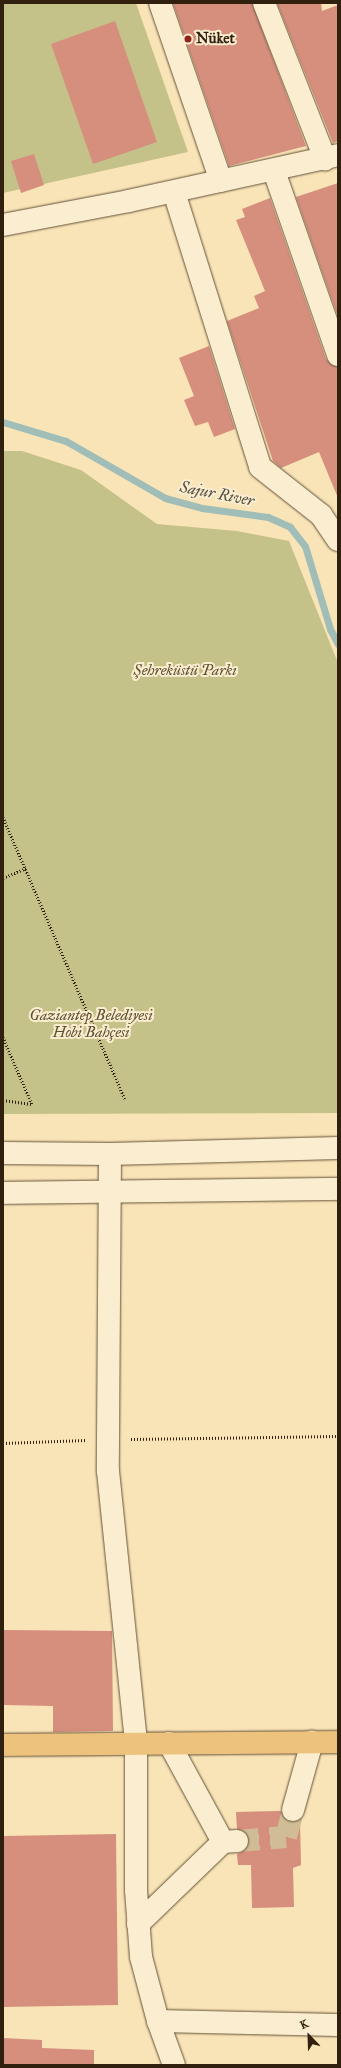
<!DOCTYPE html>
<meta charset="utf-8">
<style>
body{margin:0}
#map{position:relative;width:341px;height:2068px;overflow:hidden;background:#f9e4b7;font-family:"IM FELL Great Primer",serif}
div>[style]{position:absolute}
.green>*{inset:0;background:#c5c289}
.stream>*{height:7px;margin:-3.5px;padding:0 3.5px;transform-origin:3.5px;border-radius:3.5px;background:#a0bdb7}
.building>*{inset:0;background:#d68e7d}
.minor-tunnel>*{height:22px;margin-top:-11px;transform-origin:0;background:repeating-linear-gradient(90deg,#d1bd95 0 22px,transparent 0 33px)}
.path>*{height:2.5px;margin-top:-1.25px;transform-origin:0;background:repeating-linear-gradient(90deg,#32200e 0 1px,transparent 0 3px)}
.roads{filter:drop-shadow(0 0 1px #645138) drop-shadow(0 0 1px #645138)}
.minor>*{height:22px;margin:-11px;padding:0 11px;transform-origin:11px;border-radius:11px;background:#fbedd0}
.major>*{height:22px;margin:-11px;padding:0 11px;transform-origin:11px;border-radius:11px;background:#ecc27c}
.dots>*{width:11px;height:11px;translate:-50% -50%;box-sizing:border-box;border:2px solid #fbedd0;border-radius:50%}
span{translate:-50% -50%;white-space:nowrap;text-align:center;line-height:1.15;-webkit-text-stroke:4px #fbedd0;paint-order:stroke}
.poi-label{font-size:15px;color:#32200e;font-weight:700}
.left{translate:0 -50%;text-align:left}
.park-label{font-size:15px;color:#5e5133;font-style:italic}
.water-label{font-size:16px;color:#534f41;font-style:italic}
.frame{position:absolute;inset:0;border:4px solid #32200e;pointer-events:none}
.north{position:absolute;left:289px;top:2016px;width:40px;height:40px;-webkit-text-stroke:3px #fbedd0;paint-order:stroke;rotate:337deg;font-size:11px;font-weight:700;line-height:16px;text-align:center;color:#32200e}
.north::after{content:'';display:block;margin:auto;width:14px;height:18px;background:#32200e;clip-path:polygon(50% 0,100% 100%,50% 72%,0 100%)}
</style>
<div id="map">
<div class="green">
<i style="clip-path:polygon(3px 3px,136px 3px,188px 152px,3px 193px)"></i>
<i style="clip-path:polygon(3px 451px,22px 451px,81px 470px,157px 524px,237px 531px,289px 541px,338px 663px,338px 1113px,3px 1114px)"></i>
</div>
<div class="stream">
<i style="left:3px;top:422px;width:66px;rotate:16.8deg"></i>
<i style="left:66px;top:441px;width:114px;rotate:29.9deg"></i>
<i style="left:165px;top:498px;width:38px;rotate:15deg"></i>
<i style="left:202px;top:508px;width:67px;rotate:7.8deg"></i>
<i style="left:268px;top:517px;width:24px;rotate:24deg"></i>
<i style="left:290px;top:527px;width:24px;rotate:52deg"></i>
<i style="left:305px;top:546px;width:87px;rotate:73.2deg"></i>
<i style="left:330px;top:629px;width:17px;rotate:62deg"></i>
</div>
<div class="building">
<i style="clip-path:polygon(173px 3px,252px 3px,306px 146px,229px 166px)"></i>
<i style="clip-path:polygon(277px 3px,321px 3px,322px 11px,338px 5px,338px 141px,333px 143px)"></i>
<i style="clip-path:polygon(115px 21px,157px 142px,93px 164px,51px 44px)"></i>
<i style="clip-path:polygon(34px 154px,44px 185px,21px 193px,11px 161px)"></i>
<i style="clip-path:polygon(338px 183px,338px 317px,296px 197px)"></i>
<i style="clip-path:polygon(270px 198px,326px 359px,338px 367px,338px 498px,319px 452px,281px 468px,273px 461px,227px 321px,259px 308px,254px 296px,265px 291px,236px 220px,245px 217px,242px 209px)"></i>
<i style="clip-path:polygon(209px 346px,235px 429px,214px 437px,208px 422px,195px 426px,184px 400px,194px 396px,179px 358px)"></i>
<i style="clip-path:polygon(3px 1630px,112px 1631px,113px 1731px,53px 1732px,53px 1706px,3px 1705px)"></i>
<i style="clip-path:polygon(281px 1811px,289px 1822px,300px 1820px,301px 1865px,293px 1868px,294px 1907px,252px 1908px,251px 1865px,238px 1865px,237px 1854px,244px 1851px,249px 1840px,247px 1834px,237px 1829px,236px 1812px)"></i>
<i style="clip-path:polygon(116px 1834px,118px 2005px,3px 2007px,3px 1836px)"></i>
<i style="clip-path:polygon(3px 2038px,42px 2040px,42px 2048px,94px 2050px,94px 2065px,3px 2065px)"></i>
</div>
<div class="minor-tunnel">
<i style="left:237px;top:1841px;width:49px;rotate:-4.7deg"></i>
<i style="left:286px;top:1837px;width:28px;rotate:-75deg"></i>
</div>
<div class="path">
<i style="left:3px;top:817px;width:307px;rotate:66.6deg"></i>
<i style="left:3px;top:878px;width:25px;rotate:-23deg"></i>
<i style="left:3px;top:1037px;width:73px;rotate:66.6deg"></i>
<i style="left:3px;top:1100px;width:29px;rotate:8deg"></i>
<i style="left:131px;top:1439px;width:207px;rotate:-0.8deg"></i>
<i style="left:3px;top:1443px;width:83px;rotate:-2.1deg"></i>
</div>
<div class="roads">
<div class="minor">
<i style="left:160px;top:3px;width:188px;rotate:71.1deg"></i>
<i style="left:264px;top:3px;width:168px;rotate:68.6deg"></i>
<i style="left:274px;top:171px;width:195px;rotate:70.8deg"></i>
<i style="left:174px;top:192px;width:288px;rotate:72.6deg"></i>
<i style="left:260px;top:467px;width:78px;rotate:38.2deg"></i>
<i style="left:321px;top:515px;width:30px;rotate:56deg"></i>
<i style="left:3px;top:225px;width:128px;rotate:-10.8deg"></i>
<i style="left:129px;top:201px;width:214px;rotate:-12.4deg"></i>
<i style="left:3px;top:1153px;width:107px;rotate:0.5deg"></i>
<i style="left:110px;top:1154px;width:228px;rotate:-1.5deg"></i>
<i style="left:110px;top:1154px;width:317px;rotate:90.4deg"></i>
<i style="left:108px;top:1471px;width:273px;rotate:84.1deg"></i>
<i style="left:136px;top:1743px;width:147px;rotate:90deg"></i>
<i style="left:136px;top:1890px;width:67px;rotate:85.7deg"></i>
<i style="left:141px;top:1957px;width:66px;rotate:75.1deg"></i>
<i style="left:158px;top:2021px;width:47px;rotate:70deg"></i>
<i style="left:3px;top:1193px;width:335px;rotate:-0.7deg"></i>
<i style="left:169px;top:1743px;width:113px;rotate:61.4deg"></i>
<i style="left:293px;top:1810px;width:71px;rotate:-74.4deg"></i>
<i style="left:138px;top:1924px;width:118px;rotate:-44deg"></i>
<i style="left:223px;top:1842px;width:14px;rotate:-4deg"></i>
<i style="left:158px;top:2021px;width:180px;rotate:1.3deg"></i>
</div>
<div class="major">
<i style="left:3px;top:1745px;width:335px;rotate:-0.5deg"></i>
</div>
</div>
<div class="dots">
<i style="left:188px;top:39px;background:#8f2418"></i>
</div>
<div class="poi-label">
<span class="left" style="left:196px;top:39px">Nüket</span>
</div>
<div class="park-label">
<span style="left:185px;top:671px">Şehreküstü Parkı</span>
<span style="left:91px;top:1024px">Gaziantep Belediyesi<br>Hobi Bahçesi</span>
</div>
<div class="water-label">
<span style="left:217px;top:494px;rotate:11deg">Sajur River</span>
</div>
<div class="frame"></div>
<div class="north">K</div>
</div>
